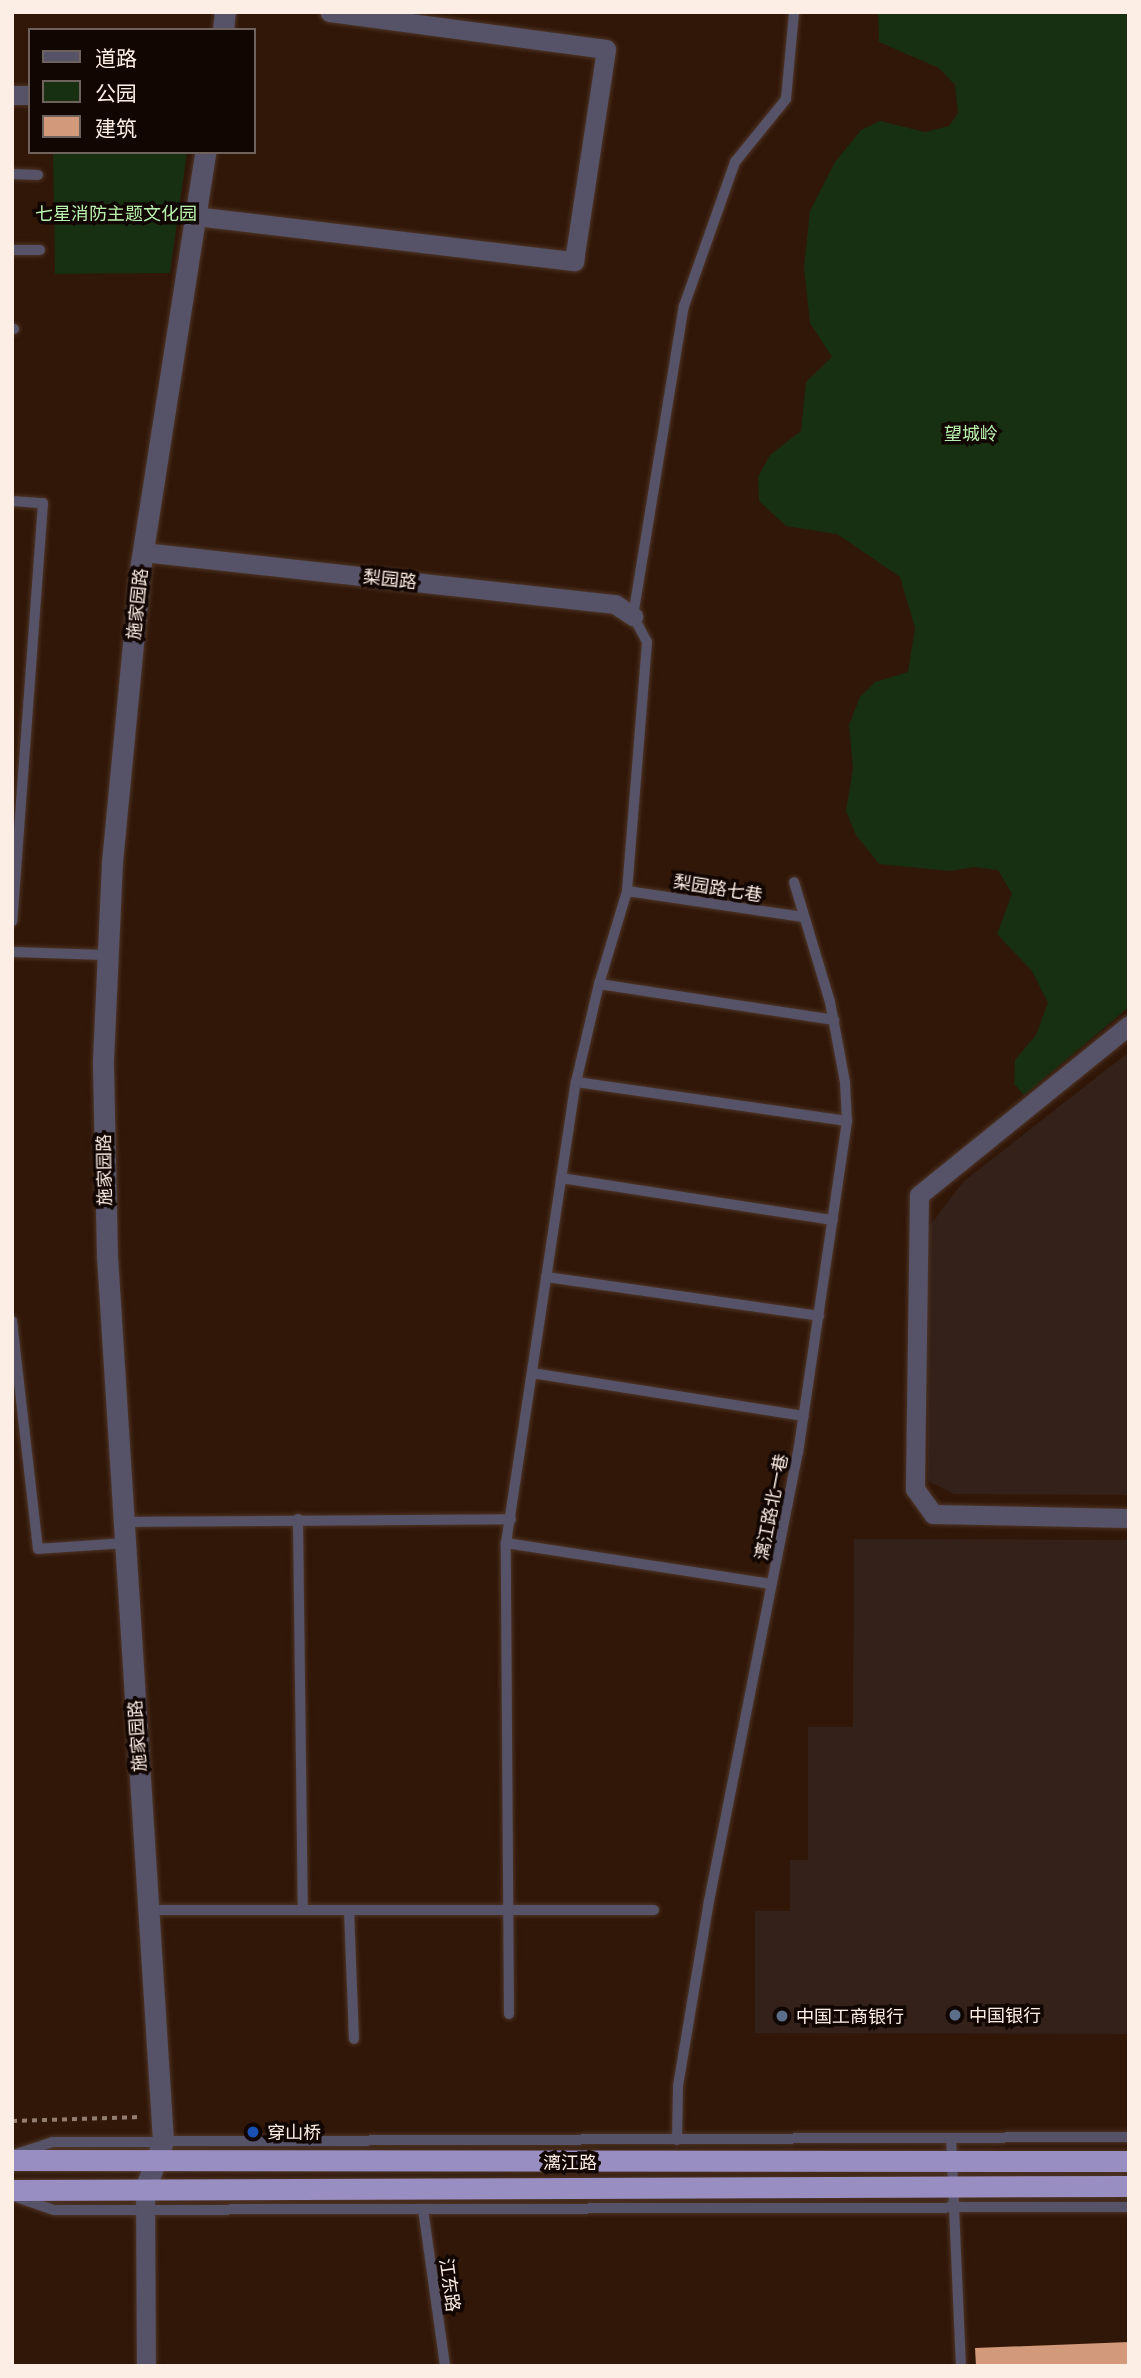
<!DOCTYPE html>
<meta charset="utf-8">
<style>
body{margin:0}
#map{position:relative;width:1141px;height:2378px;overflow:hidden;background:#311708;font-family:"Golos Text","Noto Sans SC",sans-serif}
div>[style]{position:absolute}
.commercial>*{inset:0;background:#33211a}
.green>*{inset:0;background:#173011}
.building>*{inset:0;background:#d2997b}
.path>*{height:3.5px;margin-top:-1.75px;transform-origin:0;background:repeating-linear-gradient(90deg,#927d71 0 5px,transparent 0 10px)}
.roads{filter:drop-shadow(0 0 2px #4d3527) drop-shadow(0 0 2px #4d3527)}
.service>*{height:10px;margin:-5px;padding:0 5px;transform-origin:5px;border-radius:5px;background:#565268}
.minor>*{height:19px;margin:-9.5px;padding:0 9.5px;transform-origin:9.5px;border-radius:9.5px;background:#565268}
.tertiary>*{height:21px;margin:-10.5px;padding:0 10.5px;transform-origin:10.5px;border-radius:10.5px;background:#565268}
.trunk>*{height:21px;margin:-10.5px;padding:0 10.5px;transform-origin:10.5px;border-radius:10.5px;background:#998ec1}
.dots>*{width:19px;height:19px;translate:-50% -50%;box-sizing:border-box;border:4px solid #110602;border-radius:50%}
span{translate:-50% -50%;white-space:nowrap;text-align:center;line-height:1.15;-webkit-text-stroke:7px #110602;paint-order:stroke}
.park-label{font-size:18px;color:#b9f2ac}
.street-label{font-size:18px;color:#fcede5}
.poi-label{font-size:18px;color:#fcede5}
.left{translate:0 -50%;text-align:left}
.frame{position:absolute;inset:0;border:14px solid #fcede5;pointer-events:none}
.legend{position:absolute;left:28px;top:28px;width:228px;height:126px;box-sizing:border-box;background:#110602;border:2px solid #6f625d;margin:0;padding:9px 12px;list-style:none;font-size:21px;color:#fcede5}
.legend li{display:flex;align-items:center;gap:14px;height:35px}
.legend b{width:35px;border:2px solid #6f625d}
</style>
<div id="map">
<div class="commercial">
<i style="clip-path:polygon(1129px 1052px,1129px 1495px,954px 1494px,928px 1481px,927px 1229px,964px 1181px)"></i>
<i style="clip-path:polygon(854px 1539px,1129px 1540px,1129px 2034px,755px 2033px,755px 1911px,790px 1911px,790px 1860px,808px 1860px,808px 1727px,853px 1727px)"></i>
</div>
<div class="green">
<i style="clip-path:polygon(878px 12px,1129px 12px,1129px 1007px,1024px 1095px,1014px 1084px,1015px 1060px,1036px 1035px,1048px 1003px,1032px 971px,997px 934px,1012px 894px,998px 870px,973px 867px,950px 871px,879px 864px,856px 835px,846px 811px,853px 768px,849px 725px,860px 697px,875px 682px,908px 672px,915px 628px,900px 577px,837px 534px,786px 526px,759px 501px,758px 477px,770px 455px,801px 431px,806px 382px,832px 357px,810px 323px,804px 267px,810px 211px,835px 162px,861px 130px,880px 121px,925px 132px,949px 126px,958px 113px,955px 85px,939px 68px,879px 42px)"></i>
<i style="clip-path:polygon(53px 152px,187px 152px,170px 273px,55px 274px)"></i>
</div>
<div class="building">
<i style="clip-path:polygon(1129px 2342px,1129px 2366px,976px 2366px,975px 2348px)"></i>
</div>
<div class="path">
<i style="left:12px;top:2121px;width:130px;rotate:-1.8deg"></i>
</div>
<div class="roads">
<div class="service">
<i style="left:12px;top:174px;width:26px;rotate:2deg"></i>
<i style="left:12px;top:250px;width:28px"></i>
<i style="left:12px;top:329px;width:2px"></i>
<i style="left:12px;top:501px;width:31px;rotate:4deg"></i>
<i style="left:43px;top:503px;width:419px;rotate:94.2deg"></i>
<i style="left:627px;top:891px;width:178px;rotate:8.4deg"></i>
<i style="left:12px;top:952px;width:95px;rotate:1.8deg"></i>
<i style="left:599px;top:984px;width:238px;rotate:8.7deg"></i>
<i style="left:576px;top:1082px;width:274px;rotate:8.2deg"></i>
<i style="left:561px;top:1178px;width:275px;rotate:8.8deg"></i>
<i style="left:546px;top:1277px;width:276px;rotate:8.1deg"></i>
<i style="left:12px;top:1321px;width:229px;rotate:83.5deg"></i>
<i style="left:38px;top:1549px;width:87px;rotate:-3.9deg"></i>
<i style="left:532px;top:1373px;width:275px;rotate:9deg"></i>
<i style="left:298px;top:1519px;width:391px;rotate:89.3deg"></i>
<i style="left:124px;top:1522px;width:387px;rotate:-0.4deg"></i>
<i style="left:506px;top:1543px;width:268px;rotate:8.8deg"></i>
<i style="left:148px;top:1910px;width:506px"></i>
<i style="left:349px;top:1910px;width:129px;rotate:87.8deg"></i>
<i style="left:509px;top:2014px;width:471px;rotate:-90.4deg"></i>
<i style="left:506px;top:1543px;width:466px;rotate:-81.4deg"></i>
<i style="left:576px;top:1082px;width:101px;rotate:-76.8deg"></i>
<i style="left:599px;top:984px;width:97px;rotate:-73.2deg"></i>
<i style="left:627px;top:891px;width:250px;rotate:-85.4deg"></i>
<i style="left:647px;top:642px;width:30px;rotate:-118deg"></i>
<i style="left:633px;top:616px;width:314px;rotate:-80.7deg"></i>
<i style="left:684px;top:306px;width:153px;rotate:-70.5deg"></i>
<i style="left:735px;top:162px;width:81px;rotate:-51deg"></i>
<i style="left:786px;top:99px;width:87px;rotate:-84.7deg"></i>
<i style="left:951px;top:2138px;width:228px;rotate:87.5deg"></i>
<i style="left:677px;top:2140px;width:54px;rotate:-88.9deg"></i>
<i style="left:678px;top:2086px;width:188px;rotate:-80.5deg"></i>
<i style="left:709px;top:1901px;width:457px;rotate:-78.8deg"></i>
<i style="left:798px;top:1453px;width:336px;rotate:-81.6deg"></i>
<i style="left:847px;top:1121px;width:39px;rotate:-93deg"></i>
<i style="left:845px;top:1082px;width:81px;rotate:-100.6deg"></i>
<i style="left:830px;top:1002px;width:125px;rotate:-106.7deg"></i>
<i style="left:16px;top:2154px;width:38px;rotate:-18deg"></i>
<i style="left:52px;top:2142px;width:1077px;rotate:-0.27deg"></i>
<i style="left:16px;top:2197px;width:40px;rotate:18.9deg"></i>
<i style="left:54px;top:2210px;width:1075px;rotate:-0.16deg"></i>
<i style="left:423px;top:2209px;width:159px;rotate:82deg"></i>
</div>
<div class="minor">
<i style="left:12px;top:95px;width:18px"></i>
<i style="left:195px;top:216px;width:382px;rotate:6.8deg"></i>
<i style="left:574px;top:261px;width:214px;rotate:-81.4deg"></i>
<i style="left:606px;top:49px;width:279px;rotate:-172.4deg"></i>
<i style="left:143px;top:552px;width:475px;rotate:6.3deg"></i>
<i style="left:615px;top:604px;width:22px;rotate:34deg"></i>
<i style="left:1129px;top:1025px;width:270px;rotate:141deg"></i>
<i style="left:919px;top:1195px;width:294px;rotate:90.8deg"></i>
<i style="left:915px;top:1489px;width:31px;rotate:54deg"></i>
<i style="left:933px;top:1514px;width:196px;rotate:1.2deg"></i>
<i style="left:145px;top:2189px;width:177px;rotate:89.7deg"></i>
</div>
<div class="tertiary">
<i style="left:223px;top:30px;width:18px;rotate:-84deg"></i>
<i style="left:145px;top:2189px;width:51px;rotate:-69.4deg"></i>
<i style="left:163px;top:2141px;width:886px;rotate:-93.62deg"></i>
<i style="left:107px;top:1257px;width:197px;rotate:-91.2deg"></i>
<i style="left:103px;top:1060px;width:198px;rotate:-87.4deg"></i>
<i style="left:112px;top:862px;width:300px;rotate:-84.5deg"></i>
<i style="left:141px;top:563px;width:416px;rotate:-81.1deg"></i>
</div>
<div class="trunk">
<i style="left:12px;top:2160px;width:1117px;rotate:0.05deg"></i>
<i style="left:12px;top:2190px;width:1117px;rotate:-0.21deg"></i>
</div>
</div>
<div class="dots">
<i style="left:955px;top:2015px;background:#5c6f8a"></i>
<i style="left:782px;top:2016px;background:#5c6f8a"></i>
<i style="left:253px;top:2132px;background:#1a4fb4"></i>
</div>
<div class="park-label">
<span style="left:116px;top:213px">七星消防主题文化园</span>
<span style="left:971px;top:433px">望城岭</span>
</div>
<div class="street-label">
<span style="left:390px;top:579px;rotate:6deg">梨园路</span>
<span style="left:137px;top:604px;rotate:-84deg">施家园路</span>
<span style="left:718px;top:888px;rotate:9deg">梨园路七巷</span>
<span style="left:104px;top:1170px;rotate:-91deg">施家园路</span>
<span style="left:771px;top:1507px;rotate:-79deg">漓江路北一巷</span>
<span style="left:137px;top:1736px;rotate:-94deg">施家园路</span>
<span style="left:570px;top:2162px">漓江路</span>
<span style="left:450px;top:2285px;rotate:82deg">江东路</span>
</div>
<div class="poi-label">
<span class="left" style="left:969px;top:2015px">中国银行</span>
<span class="left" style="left:796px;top:2016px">中国工商银行</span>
<span class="left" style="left:267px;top:2132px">穿山桥</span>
</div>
<div class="frame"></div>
<ul class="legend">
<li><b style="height:9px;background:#565268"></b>道路</li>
<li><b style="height:19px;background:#173011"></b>公园</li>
<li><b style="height:19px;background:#d2997b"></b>建筑</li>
</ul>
</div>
